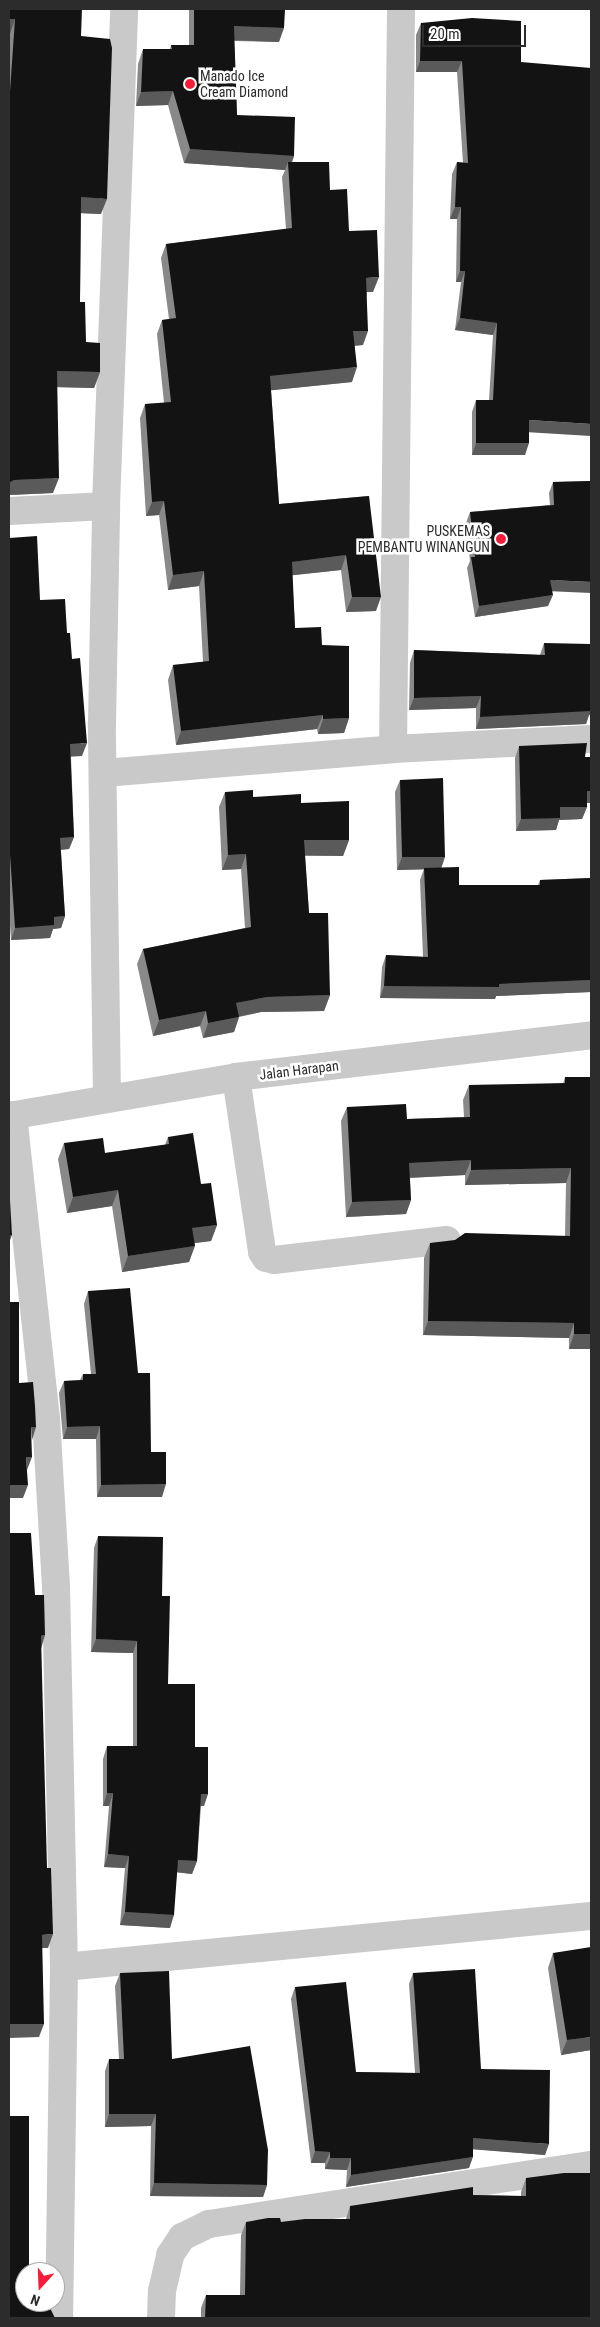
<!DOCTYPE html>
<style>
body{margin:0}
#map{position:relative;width:600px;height:2327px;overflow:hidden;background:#fff;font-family:"Roboto Condensed",sans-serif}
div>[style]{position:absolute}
.minor>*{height:28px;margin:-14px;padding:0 14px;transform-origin:14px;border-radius:14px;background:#c9c9c9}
.wall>*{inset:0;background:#898989}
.shaded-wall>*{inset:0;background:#5a5a5a}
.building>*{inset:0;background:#131313}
.dots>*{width:14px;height:14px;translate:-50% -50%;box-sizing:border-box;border:2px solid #fff;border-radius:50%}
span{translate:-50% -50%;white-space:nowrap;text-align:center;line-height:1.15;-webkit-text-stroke:5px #fff;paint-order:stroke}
.poi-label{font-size:14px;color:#2c2c2c}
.left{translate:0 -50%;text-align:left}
.right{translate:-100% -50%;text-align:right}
.street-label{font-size:14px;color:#2c2c2c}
.frame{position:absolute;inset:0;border:10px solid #2c2c2c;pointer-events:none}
.north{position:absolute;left:15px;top:2262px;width:50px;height:50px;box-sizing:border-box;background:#fff;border:1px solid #ababab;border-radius:50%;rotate:200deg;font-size:14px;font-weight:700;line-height:20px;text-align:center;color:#2c2c2c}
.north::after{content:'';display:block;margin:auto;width:18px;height:22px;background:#f41c3a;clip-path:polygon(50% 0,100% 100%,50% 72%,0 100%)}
.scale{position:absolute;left:422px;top:25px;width:104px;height:22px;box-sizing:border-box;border:2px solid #2c2c2c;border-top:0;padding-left:6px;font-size:15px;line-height:18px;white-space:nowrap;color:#2c2c2c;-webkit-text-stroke:4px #fff;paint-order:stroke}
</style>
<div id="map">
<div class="minor">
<i style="left:9px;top:511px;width:97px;rotate:-3deg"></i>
<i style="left:393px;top:749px;width:740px;rotate:-89.38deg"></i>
<i style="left:104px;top:773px;width:290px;rotate:-4.7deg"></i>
<i style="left:393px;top:749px;width:198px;rotate:-2.9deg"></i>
<i style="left:236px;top:1077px;width:177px;rotate:81.5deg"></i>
<i style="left:262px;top:1252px;width:7px;rotate:56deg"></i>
<i style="left:266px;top:1258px;width:8px;rotate:14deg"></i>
<i style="left:274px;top:1260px;width:174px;rotate:-6.6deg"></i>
<i style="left:107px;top:1097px;width:374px;rotate:-90.8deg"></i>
<i style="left:102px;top:723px;width:217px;rotate:-88.9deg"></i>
<i style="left:106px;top:506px;width:497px;rotate:-87.9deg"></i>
<i style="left:13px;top:1115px;width:305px;rotate:83.8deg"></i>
<i style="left:46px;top:1418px;width:168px;rotate:86.6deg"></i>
<i style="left:56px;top:1586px;width:381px;rotate:88.8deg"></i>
<i style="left:64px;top:1967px;width:351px;rotate:90.8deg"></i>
<i style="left:9px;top:1116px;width:230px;rotate:-9.7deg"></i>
<i style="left:236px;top:1077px;width:357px;rotate:-6.7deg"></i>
<i style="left:64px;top:1967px;width:529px;rotate:-5.53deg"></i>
<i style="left:161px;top:2318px;width:27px;rotate:-88deg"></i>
<i style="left:162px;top:2291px;width:37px;rotate:-77deg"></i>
<i style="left:170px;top:2255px;width:22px;rotate:-56deg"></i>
<i style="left:182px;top:2237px;width:30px;rotate:-26deg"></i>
<i style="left:209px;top:2224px;width:387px;rotate:-8.8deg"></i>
</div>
<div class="wall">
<i style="clip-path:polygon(9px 9px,81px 36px,101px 214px,81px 213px,80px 302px,86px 342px,100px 372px,94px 388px,57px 387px,53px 493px,9px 495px,9px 46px,10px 34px)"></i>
<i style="clip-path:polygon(189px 9px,285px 9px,279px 42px,234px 41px,237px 115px,294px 156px,292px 162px,330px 190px,349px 231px,373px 292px,367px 292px,363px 345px,355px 346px,352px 382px,271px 390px,279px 504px,369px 496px,376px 611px,346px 612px,341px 570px,292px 575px,295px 628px,322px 645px,349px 718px,344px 733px,318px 734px,317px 729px,176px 745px,168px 680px,173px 665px,203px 662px,199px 586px,168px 590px,159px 515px,146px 516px,140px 418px,145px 404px,164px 403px,157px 334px,162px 320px,169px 319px,161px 258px,166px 244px,286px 229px,282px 177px,285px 170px,184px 163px,168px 105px,136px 106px,138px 64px,143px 49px,170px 49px,171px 45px,189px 45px)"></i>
<i style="clip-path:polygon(421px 23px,521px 62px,529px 432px,525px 455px,472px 455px,472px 412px,476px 400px,489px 400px,493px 335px,455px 330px,461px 282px,456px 282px,457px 219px,450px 219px,452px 174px,457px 162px,463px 163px,457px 72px,416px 72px,416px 35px)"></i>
<i style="clip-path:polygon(591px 481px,552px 592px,548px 606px,475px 617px,467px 568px,470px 561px,466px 523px,470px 512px,550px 505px,549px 493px,553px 482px)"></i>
<i style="clip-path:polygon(9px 538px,40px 600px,67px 633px,82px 756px,71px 756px,74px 837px,69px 849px,61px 850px,65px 916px,61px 928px,53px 929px,50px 938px,11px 940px,9px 911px)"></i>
<i style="clip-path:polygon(544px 643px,589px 715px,586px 724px,476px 729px,476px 708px,409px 710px,410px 663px,414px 650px,540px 655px)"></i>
<i style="clip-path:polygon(519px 746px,585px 757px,591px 757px,591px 803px,587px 803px,587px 807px,582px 819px,559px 820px,556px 830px,516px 831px,515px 758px)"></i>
<i style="clip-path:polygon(400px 780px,441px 868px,459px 885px,538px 885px,540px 880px,591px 878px,591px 992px,496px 996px,495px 999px,380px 998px,382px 967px,386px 955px,423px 957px,420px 880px,424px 869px,397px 870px,395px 792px)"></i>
<i style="clip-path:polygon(225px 792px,253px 797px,301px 803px,349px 840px,343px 856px,305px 856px,309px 913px,330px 995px,324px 1011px,261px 1012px,239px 1017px,234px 1032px,203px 1038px,200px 1026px,153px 1036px,137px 964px,143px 949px,245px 928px,241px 869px,222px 870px,219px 807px)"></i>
<i style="clip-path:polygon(565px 1077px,591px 1077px,591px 1349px,569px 1349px,569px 1338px,423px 1335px,424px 1258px,430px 1243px,565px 1236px,566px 1183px,465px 1185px,465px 1175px,410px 1178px,411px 1200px,406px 1214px,346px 1217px,341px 1121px,347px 1107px,407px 1119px,464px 1117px,463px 1100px,469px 1085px,563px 1084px)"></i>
<i style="clip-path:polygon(168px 1137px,201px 1184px,217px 1225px,211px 1241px,195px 1243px,189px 1262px,122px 1272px,112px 1206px,67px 1213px,58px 1159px,64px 1143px,105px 1153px,165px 1145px)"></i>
<i style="clip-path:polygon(88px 1291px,138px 1373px,151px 1452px,162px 1497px,97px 1497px,96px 1439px,63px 1439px,59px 1393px,64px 1381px,80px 1380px,83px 1374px,91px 1374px,84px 1304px)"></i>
<i style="clip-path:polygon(98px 1536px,162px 1596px,168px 1684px,195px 1747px,204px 1806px,201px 1806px,197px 1861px,192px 1874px,177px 1872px,170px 1928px,120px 1925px,125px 1868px,104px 1867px,109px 1806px,103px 1806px,103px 1759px,107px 1746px,133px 1746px,133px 1653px,91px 1652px,94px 1548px)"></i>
<i style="clip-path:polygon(553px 1953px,591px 2050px,561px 2055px,548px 1968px)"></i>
<i style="clip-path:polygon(120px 1973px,172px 2059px,267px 2185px,263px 2197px,150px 2196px,151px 2126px,105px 2127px,105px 2071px,109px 2059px,119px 2059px,115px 1986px)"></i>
<i style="clip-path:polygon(413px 1973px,481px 2069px,545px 2155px,473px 2149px,469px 2168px,346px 2187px,347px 2170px,325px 2169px,325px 2163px,311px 2163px,291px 1999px,295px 1987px,356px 2072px,415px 2073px,409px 1984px)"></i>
<i style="clip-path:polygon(526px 2178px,591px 2318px,201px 2318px,201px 2308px,206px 2295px,240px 2295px,241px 2235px,246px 2222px,281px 2222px,346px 2219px,350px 2206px,473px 2195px,521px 2196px,521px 2192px)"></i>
</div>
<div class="shaded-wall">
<i style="clip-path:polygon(9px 19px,15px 19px,10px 34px,9px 34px)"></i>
<i style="clip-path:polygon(234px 26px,284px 28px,279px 42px,228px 40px)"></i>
<i style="clip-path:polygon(420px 61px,462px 61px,457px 72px,416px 72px)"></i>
<i style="clip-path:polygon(173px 91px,168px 105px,136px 106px,141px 92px)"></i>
<i style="clip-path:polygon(190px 149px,294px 156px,289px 170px,288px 162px,285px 170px,184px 163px)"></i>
<i style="clip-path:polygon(81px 197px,107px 199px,101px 214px,76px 213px)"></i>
<i style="clip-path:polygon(455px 207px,461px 207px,457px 219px,450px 219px)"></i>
<i style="clip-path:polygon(460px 271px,465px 271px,461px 282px,456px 282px)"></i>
<i style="clip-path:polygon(379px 277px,373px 292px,361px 292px,366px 278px)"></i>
<i style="clip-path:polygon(460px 318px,497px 323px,493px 335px,455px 330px)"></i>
<i style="clip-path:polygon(353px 331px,368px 331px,363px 345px,348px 346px)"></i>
<i style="clip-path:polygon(357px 367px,352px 382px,265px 391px,270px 376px)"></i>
<i style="clip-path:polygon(57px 371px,100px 372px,94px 388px,52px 387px)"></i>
<i style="clip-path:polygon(529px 420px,591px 424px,591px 436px,525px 432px)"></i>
<i style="clip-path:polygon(476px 443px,529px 443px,525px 455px,472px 455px)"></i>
<i style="clip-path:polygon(59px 478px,53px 493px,9px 495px,9px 483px,14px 480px)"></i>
<i style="clip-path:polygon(164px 501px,159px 515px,146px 516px,152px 502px)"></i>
<i style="clip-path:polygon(346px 555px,341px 570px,286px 576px,292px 562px)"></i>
<i style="clip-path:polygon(204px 571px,199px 586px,168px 590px,173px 575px)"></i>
<i style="clip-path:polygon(550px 580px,591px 582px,591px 593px,546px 591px)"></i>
<i style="clip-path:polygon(553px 595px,548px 606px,475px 617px,479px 606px)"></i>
<i style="clip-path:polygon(352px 597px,381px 597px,376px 611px,346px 612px)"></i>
<i style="clip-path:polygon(481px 696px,476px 708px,409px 710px,414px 698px)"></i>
<i style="clip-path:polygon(591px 703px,591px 715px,589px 715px,586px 724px,476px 729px,480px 717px)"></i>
<i style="clip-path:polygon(323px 715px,317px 729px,176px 745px,181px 731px)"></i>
<i style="clip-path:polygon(349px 718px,344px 733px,318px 734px,323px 719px)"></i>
<i style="clip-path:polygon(87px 743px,82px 756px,66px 757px,70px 744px)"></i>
<i style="clip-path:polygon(587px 791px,591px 791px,591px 803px,582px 803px)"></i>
<i style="clip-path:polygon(560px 807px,587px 807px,582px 819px,559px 820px,556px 830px,516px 831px,521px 819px)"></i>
<i style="clip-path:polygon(74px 837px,69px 849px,55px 850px,60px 838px)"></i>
<i style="clip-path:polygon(304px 840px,349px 840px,343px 856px,298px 855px)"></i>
<i style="clip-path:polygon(246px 854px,241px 869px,222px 870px,228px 855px)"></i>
<i style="clip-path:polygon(402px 857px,445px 857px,441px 869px,397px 870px)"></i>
<i style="clip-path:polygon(65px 916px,61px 928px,53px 929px,50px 938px,11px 940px,15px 928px,54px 917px)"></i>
<i style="clip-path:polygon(591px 980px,591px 992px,496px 996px,495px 999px,380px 998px,384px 986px,499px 984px)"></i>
<i style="clip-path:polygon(330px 995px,324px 1011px,261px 1012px,231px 1018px,236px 1003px,267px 997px)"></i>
<i style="clip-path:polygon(206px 1011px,200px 1026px,153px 1036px,159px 1020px)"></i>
<i style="clip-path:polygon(239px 1017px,234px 1032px,203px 1038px,208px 1023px)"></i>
<i style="clip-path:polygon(471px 1160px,465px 1175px,404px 1178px,409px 1163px)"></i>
<i style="clip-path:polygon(571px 1168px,566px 1183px,465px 1185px,471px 1170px)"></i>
<i style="clip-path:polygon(118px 1190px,112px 1206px,67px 1213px,73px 1197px)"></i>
<i style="clip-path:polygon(411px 1200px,406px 1214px,346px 1217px,352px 1202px)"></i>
<i style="clip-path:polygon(217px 1225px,211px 1241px,187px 1244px,192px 1228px)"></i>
<i style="clip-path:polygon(9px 1235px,12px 1235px,9px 1243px)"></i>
<i style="clip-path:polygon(195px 1246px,189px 1262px,122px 1272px,128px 1256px)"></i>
<i style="clip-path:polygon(428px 1321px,574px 1323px,569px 1338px,423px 1335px)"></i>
<i style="clip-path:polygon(574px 1334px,591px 1334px,591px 1349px,569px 1349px)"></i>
<i style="clip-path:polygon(100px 1426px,96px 1439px,63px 1439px,67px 1427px)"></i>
<i style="clip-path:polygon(31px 1427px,36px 1427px,32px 1440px)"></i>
<i style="clip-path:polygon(26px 1457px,32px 1457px,27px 1470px)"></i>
<i style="clip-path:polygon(166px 1484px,162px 1497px,97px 1497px,101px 1485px)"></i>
<i style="clip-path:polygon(9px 1485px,28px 1485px,23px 1498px,9px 1498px)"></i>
<i style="clip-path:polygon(45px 1635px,41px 1649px,41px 1636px)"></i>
<i style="clip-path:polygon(96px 1639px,137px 1641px,133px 1653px,91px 1652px)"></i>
<i style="clip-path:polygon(107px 1793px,113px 1793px,109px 1806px,103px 1806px)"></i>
<i style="clip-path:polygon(201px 1794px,208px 1794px,204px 1806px,197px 1806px)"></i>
<i style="clip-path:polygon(108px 1854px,129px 1856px,125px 1868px,104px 1867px)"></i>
<i style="clip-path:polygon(178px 1860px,197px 1861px,192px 1874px,174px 1872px)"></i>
<i style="clip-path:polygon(125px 1912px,174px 1915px,170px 1928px,120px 1925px)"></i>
<i style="clip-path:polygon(53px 1934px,48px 1948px,37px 1948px,42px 1935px)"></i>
<i style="clip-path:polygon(9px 2024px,44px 2024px,39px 2037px,9px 2038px)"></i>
<i style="clip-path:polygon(591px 2037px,591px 2050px,561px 2055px,567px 2040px)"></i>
<i style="clip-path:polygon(109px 2114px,156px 2114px,151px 2126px,105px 2127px)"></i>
<i style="clip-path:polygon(473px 2138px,549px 2144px,545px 2155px,469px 2149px)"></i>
<i style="clip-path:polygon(315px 2151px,330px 2152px,325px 2163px,311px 2163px)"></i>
<i style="clip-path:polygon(473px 2157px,469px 2168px,346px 2187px,351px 2175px)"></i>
<i style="clip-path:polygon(330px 2158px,351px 2158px,347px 2170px,325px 2169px)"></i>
<i style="clip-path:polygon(154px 2183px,267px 2185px,263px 2197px,150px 2196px)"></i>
</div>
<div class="building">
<i style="clip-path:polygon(9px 9px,82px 9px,81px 36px,110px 39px,112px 48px,107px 199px,81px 197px,80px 302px,85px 302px,86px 342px,100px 343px,100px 372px,57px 371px,59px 478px,14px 480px,9px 483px,9px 106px,15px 19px,9px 19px)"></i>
<i style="clip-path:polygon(194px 9px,285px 9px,284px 28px,234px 26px,237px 115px,295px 117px,294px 156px,190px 149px,173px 91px,141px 92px,143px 49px,172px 49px,171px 45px,194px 45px)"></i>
<i style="clip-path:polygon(472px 18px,521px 21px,521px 62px,591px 68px,591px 424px,529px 420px,529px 443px,476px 443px,476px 400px,493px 400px,497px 323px,460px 318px,465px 271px,460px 271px,461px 207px,455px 207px,457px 162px,468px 163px,462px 61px,420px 61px,421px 23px)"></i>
<i style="clip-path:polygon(288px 162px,329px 162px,330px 190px,347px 189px,349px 231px,377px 230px,379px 277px,366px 278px,368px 331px,353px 331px,357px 367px,270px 376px,279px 504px,369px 496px,381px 597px,352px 597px,346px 555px,292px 562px,295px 628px,321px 627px,322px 645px,349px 646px,349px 718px,323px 719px,323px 715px,181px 731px,173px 665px,209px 661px,204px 571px,173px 575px,164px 501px,152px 502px,145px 404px,171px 402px,162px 320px,176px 318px,166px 244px,292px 228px)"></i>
<i style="clip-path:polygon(591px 481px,591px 582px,550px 580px,553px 595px,479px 606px,471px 557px,475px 557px,470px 512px,554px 505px,553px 482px)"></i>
<i style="clip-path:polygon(37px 536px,40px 600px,65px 599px,67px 633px,70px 633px,72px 659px,80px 658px,87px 743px,70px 744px,74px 837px,60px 838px,65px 916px,54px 917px,54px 925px,15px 928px,9px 840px,9px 538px)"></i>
<i style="clip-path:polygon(544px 643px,591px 644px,591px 703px,590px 711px,480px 717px,481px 696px,414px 698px,414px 650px,545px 655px)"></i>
<i style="clip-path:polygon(587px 743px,585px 757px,591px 757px,591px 791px,587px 791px,587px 807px,560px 807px,560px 818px,521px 819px,519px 746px)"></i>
<i style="clip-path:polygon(443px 778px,445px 857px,402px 857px,400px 780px)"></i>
<i style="clip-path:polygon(253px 790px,253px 797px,301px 794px,301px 803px,349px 801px,349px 840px,304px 840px,309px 913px,328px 913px,330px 995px,267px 997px,236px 1003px,239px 1017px,208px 1023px,206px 1011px,159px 1020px,143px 949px,251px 927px,246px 854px,228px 855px,225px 792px)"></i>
<i style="clip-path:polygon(459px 867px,459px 885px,540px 885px,540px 880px,591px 878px,591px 980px,499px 984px,499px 987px,384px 986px,386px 955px,428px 957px,424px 868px)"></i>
<i style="clip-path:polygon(565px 1077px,591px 1077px,591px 1334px,574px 1334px,574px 1323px,428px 1321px,430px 1243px,455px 1240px,465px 1233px,570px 1236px,571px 1168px,471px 1170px,471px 1160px,409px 1163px,411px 1200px,352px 1202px,347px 1107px,406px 1104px,407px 1119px,470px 1117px,469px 1085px,565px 1083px)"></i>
<i style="clip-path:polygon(193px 1133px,201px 1184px,211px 1183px,217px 1225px,192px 1228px,195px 1246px,128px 1256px,118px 1190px,73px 1197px,64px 1143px,103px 1138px,105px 1153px,169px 1144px,168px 1137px)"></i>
<i style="clip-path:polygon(9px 1184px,12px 1235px,9px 1235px)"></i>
<i style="clip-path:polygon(130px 1288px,138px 1373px,150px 1373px,151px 1452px,166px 1452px,166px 1484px,101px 1485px,100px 1426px,67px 1427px,64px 1381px,83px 1380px,83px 1374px,96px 1374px,88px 1291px)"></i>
<i style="clip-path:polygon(9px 1302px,19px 1302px,19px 1383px,33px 1382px,35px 1406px,36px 1427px,31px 1427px,32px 1457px,26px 1457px,28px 1485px,9px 1485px)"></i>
<i style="clip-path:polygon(9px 1533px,31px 1533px,35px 1595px,44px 1595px,45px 1635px,41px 1636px,47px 1868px,51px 1868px,53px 1934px,42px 1935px,44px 2024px,9px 2024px)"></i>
<i style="clip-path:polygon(98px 1536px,163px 1537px,162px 1596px,170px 1596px,168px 1684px,195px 1684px,195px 1747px,208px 1747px,208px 1794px,201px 1794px,197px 1861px,178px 1860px,174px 1915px,125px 1912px,129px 1856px,108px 1854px,113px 1793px,107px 1793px,107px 1746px,137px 1746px,137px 1641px,96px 1639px)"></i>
<i style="clip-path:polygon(591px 1947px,591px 2037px,567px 2040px,553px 1953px)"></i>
<i style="clip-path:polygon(475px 1969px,481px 2069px,550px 2070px,549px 2144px,473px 2138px,473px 2157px,351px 2175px,351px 2158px,330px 2158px,330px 2152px,315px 2151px,295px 1987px,346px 1982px,356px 2072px,420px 2073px,413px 1973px)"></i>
<i style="clip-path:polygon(169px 1971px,172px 2059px,250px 2046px,268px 2150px,267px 2185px,154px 2183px,156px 2114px,109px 2114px,109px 2059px,124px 2059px,120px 1973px)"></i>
<i style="clip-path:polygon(9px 2116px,29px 2116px,29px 2272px,25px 2272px,25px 2302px,48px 2302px,48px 2304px,55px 2318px,9px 2318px)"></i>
<i style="clip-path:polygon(564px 2173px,591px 2173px,591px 2318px,205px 2318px,206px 2295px,245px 2295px,246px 2222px,268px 2218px,280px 2218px,281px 2222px,305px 2219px,350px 2219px,350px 2206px,473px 2187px,473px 2195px,526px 2196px,526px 2178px)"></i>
</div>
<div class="dots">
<i style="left:190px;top:84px;background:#f41c3a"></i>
<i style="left:501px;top:539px;background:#f41c3a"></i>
</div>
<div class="poi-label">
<span class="left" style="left:200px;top:84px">Manado Ice<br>Cream Diamond</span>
<span class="right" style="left:490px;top:539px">PUSKEMAS<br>PEMBANTU WINANGUN</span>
</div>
<div class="street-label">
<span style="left:299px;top:1070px;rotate:-7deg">Jalan Harapan</span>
</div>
<div class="frame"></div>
<div class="north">N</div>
<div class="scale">20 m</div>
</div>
